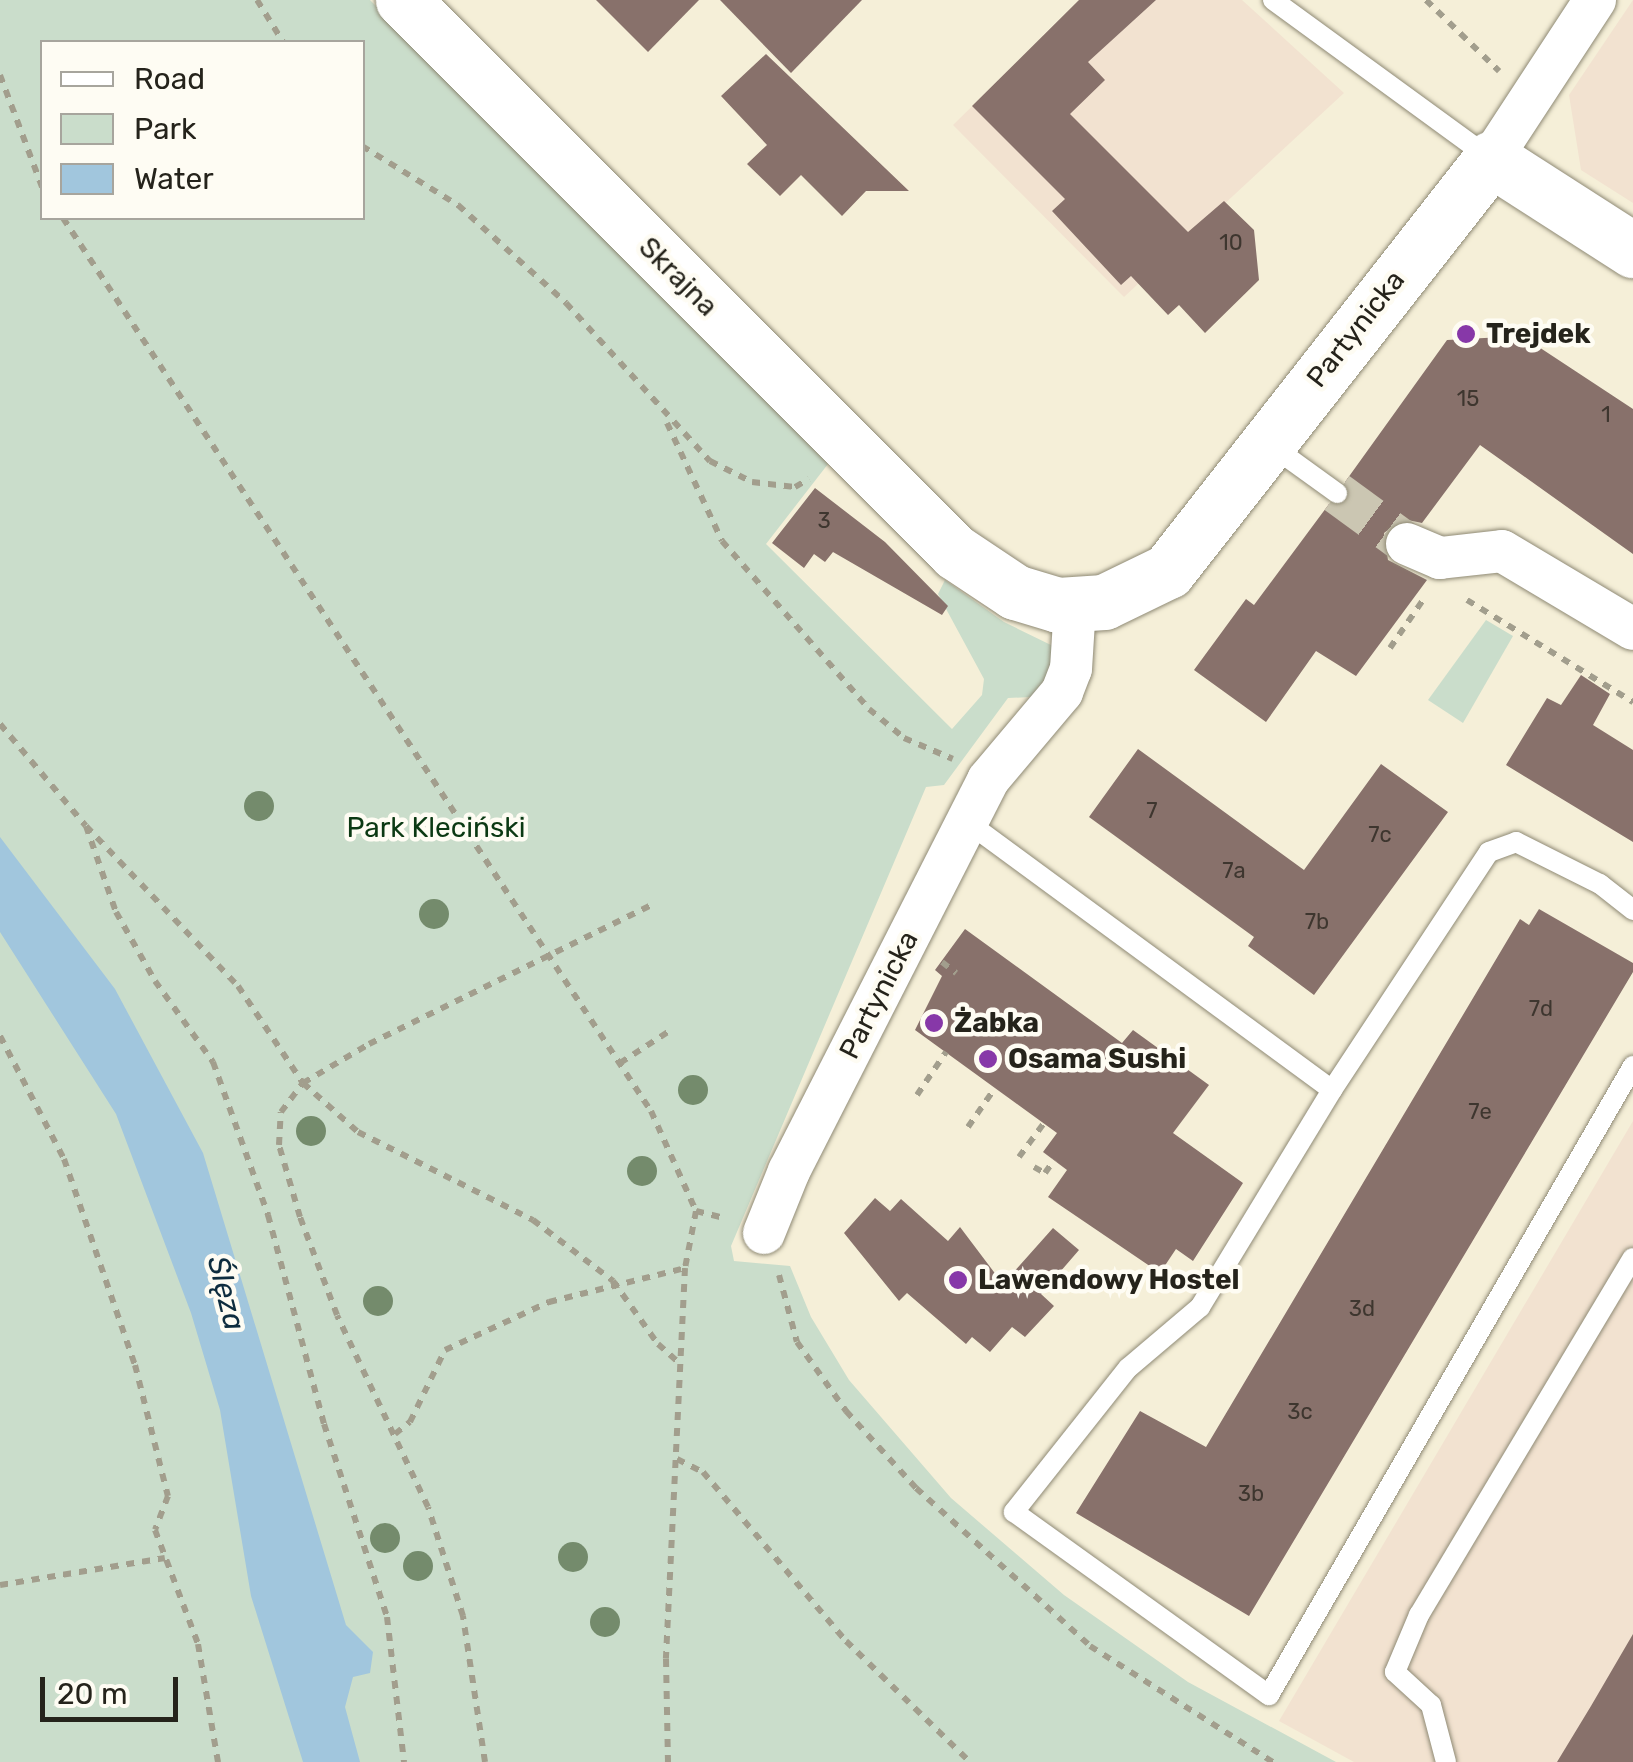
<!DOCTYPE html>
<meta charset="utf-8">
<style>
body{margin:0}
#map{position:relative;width:1633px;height:1762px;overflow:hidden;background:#f5efd8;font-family:Rubik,sans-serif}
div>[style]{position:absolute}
.commercial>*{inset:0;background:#f2e2d0}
.green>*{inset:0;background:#caddcb}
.water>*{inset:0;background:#a1c6dd}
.building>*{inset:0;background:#88716b}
.street-tunnel>*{height:42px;margin-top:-21px;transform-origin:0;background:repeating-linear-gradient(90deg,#cbc6b2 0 42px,transparent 0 63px)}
.path>*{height:6px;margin-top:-3px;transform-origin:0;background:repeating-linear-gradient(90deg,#a29e8d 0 8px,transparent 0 16px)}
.roads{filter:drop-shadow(0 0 2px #8f8a75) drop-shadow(0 0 2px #8f8a75)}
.lane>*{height:20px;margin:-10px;padding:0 10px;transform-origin:10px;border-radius:10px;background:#fff}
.street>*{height:42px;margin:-21px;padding:0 21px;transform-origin:21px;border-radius:21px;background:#fff}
.secondary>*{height:55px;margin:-27.5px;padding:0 27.5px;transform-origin:27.5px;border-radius:27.5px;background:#fff}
.trees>*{width:30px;height:30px;margin:-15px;border-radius:50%;background:#748b6c}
.dots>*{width:28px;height:28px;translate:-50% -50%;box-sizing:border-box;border:5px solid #fefcf3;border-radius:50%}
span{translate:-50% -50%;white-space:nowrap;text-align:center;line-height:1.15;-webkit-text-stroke:9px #fefcf3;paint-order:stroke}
.number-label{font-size:22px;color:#3e362f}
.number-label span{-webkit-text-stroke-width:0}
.street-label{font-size:28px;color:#25231b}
.poi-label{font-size:28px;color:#25231b;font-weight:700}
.left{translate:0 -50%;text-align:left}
.park-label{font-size:28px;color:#0b3913}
.water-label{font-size:30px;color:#0e2d3f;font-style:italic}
.legend{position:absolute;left:40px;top:40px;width:325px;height:180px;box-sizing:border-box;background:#fefcf3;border:2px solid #a7a59d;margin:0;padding:12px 18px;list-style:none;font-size:30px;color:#25231b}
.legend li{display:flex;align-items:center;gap:20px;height:50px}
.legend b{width:50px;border:2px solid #a7a59d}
.scale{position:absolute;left:40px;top:1677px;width:138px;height:45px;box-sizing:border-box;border:5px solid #25231b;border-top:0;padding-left:12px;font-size:30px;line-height:35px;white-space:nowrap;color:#25231b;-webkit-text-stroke:8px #fefcf3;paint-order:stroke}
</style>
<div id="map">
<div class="commercial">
<i style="clip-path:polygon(1156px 0,1242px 0,1344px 93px,1124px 297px,953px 125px,1064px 16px,1098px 52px)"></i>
<i style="clip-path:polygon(1633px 0,1633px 203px,1581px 170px,1569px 95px)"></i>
<i style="clip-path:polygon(1633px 1121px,1633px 1762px,1354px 1762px,1279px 1721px)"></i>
</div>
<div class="green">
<i style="clip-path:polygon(evenodd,0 0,370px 0,828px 464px,766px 544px,952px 729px,982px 695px,984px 679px,938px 594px,945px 580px,1004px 622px,1053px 646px,1051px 674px,1031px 697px,1008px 698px,944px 785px,926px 787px,731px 1246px,734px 1261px,790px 1266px,811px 1317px,849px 1380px,951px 1498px,1064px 1595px,1188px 1682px,1336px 1762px,0 1762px,0 0,42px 42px,362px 42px,362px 218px,42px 218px,42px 42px)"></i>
<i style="clip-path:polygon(1486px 620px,1513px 636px,1463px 723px,1428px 700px)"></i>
</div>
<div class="water">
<i style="clip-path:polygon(0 837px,115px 989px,203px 1153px,346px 1625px,373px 1652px,370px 1673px,353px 1677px,345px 1707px,360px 1762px,303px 1762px,251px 1596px,220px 1410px,191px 1313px,116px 1114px,0 932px)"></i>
</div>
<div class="building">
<i style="clip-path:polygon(596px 0,699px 0,648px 52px)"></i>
<i style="clip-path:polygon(720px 0,862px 0,791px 73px)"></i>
<i style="clip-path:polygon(1079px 0,1156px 0,1088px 62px,1105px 80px,1070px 114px,1188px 232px,1224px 201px,1254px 230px,1259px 280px,1205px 333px,1179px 305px,1168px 315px,1131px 276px,1121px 285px,1052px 211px,1065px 199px,972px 106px)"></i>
<i style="clip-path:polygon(766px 54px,909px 191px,866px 191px,842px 216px,801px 175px,780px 196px,747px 164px,767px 145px,721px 96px)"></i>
<i style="clip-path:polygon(1522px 336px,1633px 409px,1633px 554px,1480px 445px,1422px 523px,1403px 519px,1384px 533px,1388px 560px,1427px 580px,1356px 676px,1316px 651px,1266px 722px,1194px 670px,1246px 599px,1254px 605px,1329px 504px,1347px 502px,1345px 482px,1447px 340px)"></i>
<i style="clip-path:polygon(815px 488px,885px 542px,948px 606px,942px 615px,833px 552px,825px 562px,814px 554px,804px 568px,772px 543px)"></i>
<i style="clip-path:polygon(1581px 675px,1610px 694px,1593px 725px,1633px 750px,1633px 842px,1506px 765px,1547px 698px,1561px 705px)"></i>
<i style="clip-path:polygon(1138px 749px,1304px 870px,1381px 764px,1448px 812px,1314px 995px,1248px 946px,1254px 937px,1089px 817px)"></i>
<i style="clip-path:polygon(1539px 909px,1633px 963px,1633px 972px,1249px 1616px,1076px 1513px,1140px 1411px,1206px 1447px,1520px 919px,1529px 925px)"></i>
<i style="clip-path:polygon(965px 929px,1122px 1043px,1133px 1030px,1209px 1085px,1173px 1133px,1243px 1183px,1193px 1261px,1176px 1249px,1160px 1273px,1048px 1197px,1067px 1170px,1043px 1152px,1057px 1133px,915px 1030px,942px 976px,935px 970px)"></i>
<i style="clip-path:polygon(875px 1198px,890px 1211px,901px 1199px,948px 1241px,960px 1227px,1003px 1284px,1053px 1228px,1079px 1250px,1041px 1294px,1054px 1306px,1025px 1337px,1012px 1327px,990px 1352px,972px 1337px,966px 1344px,907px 1293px,899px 1301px,844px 1233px)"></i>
<i style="clip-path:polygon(1633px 1634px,1633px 1762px,1557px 1762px,1591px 1706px)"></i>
</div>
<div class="street-tunnel">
<i style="left:1337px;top:493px;width:87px;rotate:36.1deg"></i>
</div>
<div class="path">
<i style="left:257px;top:0;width:49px;rotate:58.2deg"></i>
<i style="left:1426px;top:0;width:102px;rotate:44.2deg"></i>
<i style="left:0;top:75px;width:120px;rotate:69.4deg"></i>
<i style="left:362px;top:146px;width:113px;rotate:31.6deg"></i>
<i style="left:458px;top:205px;width:146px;rotate:42.2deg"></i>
<i style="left:566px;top:303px;width:214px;rotate:47.7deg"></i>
<i style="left:710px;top:461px;width:47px;rotate:26.6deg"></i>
<i style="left:752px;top:482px;width:43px;rotate:6.6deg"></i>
<i style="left:795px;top:487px;width:16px;rotate:-30deg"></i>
<i style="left:63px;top:218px;width:1069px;rotate:56.64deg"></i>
<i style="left:651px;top:1111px;width:110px;rotate:65.8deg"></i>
<i style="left:696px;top:1211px;width:58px;rotate:100.9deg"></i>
<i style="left:685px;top:1268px;width:391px;rotate:92.8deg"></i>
<i style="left:666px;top:1659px;width:103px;rotate:88.9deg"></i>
<i style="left:667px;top:423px;width:130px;rotate:65deg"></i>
<i style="left:722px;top:541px;width:223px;rotate:48.8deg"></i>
<i style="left:869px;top:709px;width:45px;rotate:39.6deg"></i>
<i style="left:904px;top:738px;width:53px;rotate:23.2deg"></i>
<i style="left:1467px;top:600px;width:195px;rotate:31.6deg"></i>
<i style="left:1390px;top:648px;width:62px;rotate:-55.5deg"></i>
<i style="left:0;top:724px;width:133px;rotate:49.9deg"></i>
<i style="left:86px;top:826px;width:221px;rotate:46.5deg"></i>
<i style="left:238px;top:986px;width:117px;rotate:56.2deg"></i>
<i style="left:303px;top:1083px;width:74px;rotate:41.7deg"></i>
<i style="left:358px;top:1132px;width:196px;rotate:26.7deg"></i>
<i style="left:533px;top:1220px;width:101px;rotate:37.3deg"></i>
<i style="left:613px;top:1281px;width:77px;rotate:54.5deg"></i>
<i style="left:658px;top:1344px;width:30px;rotate:42deg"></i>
<i style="left:86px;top:826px;width:91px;rotate:70.8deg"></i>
<i style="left:116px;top:912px;width:79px;rotate:60.5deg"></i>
<i style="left:155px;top:981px;width:100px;rotate:54.4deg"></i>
<i style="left:213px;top:1062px;width:163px;rotate:70.2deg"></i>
<i style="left:268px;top:1215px;width:216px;rotate:75deg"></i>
<i style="left:324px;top:1424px;width:203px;rotate:71.9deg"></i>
<i style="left:387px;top:1617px;width:146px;rotate:83.3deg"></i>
<i style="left:942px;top:962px;width:18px;rotate:38deg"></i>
<i style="left:0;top:1036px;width:139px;rotate:62.5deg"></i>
<i style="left:64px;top:1159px;width:218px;rotate:71deg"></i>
<i style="left:135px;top:1365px;width:135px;rotate:75.9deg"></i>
<i style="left:168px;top:1496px;width:36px;rotate:111deg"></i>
<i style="left:155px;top:1530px;width:122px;rotate:69.3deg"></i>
<i style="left:198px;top:1644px;width:120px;rotate:80.4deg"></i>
<i style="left:620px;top:1063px;width:57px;rotate:-32.9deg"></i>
<i style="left:917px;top:1095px;width:52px;rotate:-56deg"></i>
<i style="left:968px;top:1127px;width:47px;rotate:-55.3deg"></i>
<i style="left:1019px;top:1157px;width:42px;rotate:-53.7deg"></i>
<i style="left:1034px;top:1167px;width:13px;rotate:29deg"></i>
<i style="left:1045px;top:1173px;width:16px;rotate:-55deg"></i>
<i style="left:696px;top:1211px;width:29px;rotate:14deg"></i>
<i style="left:779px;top:1275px;width:69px;rotate:75deg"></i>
<i style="left:797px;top:1342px;width:85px;rotate:54.6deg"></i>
<i style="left:846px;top:1411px;width:104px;rotate:47.7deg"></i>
<i style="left:916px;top:1488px;width:235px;rotate:42.2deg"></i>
<i style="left:1090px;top:1646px;width:217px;rotate:32.4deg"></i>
<i style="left:395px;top:1434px;width:19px;rotate:-39deg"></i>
<i style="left:410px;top:1422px;width:80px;rotate:-64.1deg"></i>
<i style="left:445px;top:1350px;width:115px;rotate:-24.8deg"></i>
<i style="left:549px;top:1302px;width:140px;rotate:-14deg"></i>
<i style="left:677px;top:1459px;width:29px;rotate:27deg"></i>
<i style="left:703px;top:1472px;width:221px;rotate:49.8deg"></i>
<i style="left:846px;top:1641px;width:173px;rotate:44.3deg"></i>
<i style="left:0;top:1585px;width:167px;rotate:-9.3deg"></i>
<i style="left:485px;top:1762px;width:148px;rotate:-98.6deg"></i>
<i style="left:463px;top:1616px;width:114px;rotate:-107.8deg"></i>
<i style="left:428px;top:1507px;width:212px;rotate:-115.4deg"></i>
<i style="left:337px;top:1315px;width:105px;rotate:-110.7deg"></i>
<i style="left:300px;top:1217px;width:75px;rotate:-106.3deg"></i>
<i style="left:279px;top:1145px;width:33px;rotate:-87deg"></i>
<i style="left:281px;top:1112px;width:36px;rotate:-53deg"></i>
<i style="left:303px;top:1083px;width:77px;rotate:-30.6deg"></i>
<i style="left:369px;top:1044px;width:313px;rotate:-26.2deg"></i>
</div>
<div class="roads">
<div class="lane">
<i style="left:1273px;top:0;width:268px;rotate:36.1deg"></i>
<i style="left:1269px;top:444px;width:84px;rotate:35.8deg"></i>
<i style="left:966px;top:821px;width:454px;rotate:36.3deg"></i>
<i style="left:1332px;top:1090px;width:254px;rotate:121.3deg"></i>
<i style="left:1200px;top:1307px;width:94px;rotate:139.7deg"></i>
<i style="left:1128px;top:1368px;width:184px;rotate:128.4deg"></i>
<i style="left:1014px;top:1512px;width:314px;rotate:35.7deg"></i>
<i style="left:1269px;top:1695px;width:727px;rotate:-59.94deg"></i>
<i style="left:1332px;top:1090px;width:285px;rotate:-56.6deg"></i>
<i style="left:1489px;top:852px;width:29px;rotate:-20deg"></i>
<i style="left:1516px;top:842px;width:94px;rotate:26.6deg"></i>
<i style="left:1600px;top:884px;width:42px;rotate:38.2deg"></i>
<i style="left:1446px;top:1762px;width:59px;rotate:-104.7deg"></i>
<i style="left:1431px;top:1705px;width:49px;rotate:-137.5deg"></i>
<i style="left:1395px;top:1672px;width:62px;rotate:-67.2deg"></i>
<i style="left:1419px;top:1615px;width:416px;rotate:-59.1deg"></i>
</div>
<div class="street">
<i style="left:1491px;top:159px;width:190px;rotate:-56.8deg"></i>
<i style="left:1407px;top:544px;width:36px;rotate:23deg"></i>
<i style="left:1440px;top:558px;width:62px;rotate:-6.4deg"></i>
<i style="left:1502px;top:551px;width:152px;rotate:30.8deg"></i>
<i style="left:764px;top:1233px;width:67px;rotate:-68deg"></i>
<i style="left:789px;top:1171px;width:439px;rotate:-63deg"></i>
<i style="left:988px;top:780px;width:115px;rotate:-49.9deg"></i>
<i style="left:1062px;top:692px;width:25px;rotate:-69deg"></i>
<i style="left:1071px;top:669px;width:64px;rotate:-86.4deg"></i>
</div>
<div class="secondary">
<i style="left:403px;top:0;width:781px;rotate:45deg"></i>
<i style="left:955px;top:552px;width:72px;rotate:33.7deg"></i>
<i style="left:1015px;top:592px;width:45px;rotate:16.8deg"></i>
<i style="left:1058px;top:605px;width:46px;rotate:-3.7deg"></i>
<i style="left:1104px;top:602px;width:71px;rotate:-25.8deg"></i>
<i style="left:1168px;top:571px;width:524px;rotate:-51.9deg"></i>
<i style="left:1491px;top:159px;width:169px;rotate:32.7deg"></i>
</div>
</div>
<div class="trees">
<i style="left:259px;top:806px"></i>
<i style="left:434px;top:914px"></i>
<i style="left:693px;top:1090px"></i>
<i style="left:311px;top:1131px"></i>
<i style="left:642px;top:1171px"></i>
<i style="left:378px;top:1301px"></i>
<i style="left:385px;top:1538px"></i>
<i style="left:573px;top:1557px"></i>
<i style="left:418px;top:1566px"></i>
<i style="left:605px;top:1622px"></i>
</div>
<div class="dots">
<i style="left:1466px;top:334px;background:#8738a8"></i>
<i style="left:934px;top:1023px;background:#8738a8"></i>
<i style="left:988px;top:1059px;background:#8738a8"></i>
<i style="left:958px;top:1280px;background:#8738a8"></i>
</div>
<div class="number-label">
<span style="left:1231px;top:243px">10</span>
<span style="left:1468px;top:399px">15</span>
<span style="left:1606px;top:415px">1</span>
<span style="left:824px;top:521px">3</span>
<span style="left:1152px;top:811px">7</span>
<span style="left:1380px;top:835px">7c</span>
<span style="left:1234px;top:871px">7a</span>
<span style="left:1317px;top:922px">7b</span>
<span style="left:1541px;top:1009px">7d</span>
<span style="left:1480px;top:1112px">7e</span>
<span style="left:1362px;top:1309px">3d</span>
<span style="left:1300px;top:1412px">3c</span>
<span style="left:1251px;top:1494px">3b</span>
</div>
<div class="street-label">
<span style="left:678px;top:277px;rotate:45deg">Skrajna</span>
<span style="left:1356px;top:329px;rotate:-52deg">Partynicka</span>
<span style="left:879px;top:995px;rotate:-63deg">Partynicka</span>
</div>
<div class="poi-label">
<span class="left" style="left:1486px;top:334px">Trejdek</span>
<span class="left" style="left:954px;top:1023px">Żabka</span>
<span class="left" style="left:1008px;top:1059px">Osama Sushi</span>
<span class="left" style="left:978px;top:1280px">Lawendowy Hostel</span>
</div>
<div class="park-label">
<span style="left:436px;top:828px">Park Kleciński</span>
</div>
<div class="water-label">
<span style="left:226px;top:1293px;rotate:76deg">Ślęza</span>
</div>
<ul class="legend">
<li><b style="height:12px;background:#fff"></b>Road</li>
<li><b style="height:28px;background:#caddcb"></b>Park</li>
<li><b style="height:28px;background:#a1c6dd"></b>Water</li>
</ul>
<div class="scale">20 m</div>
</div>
